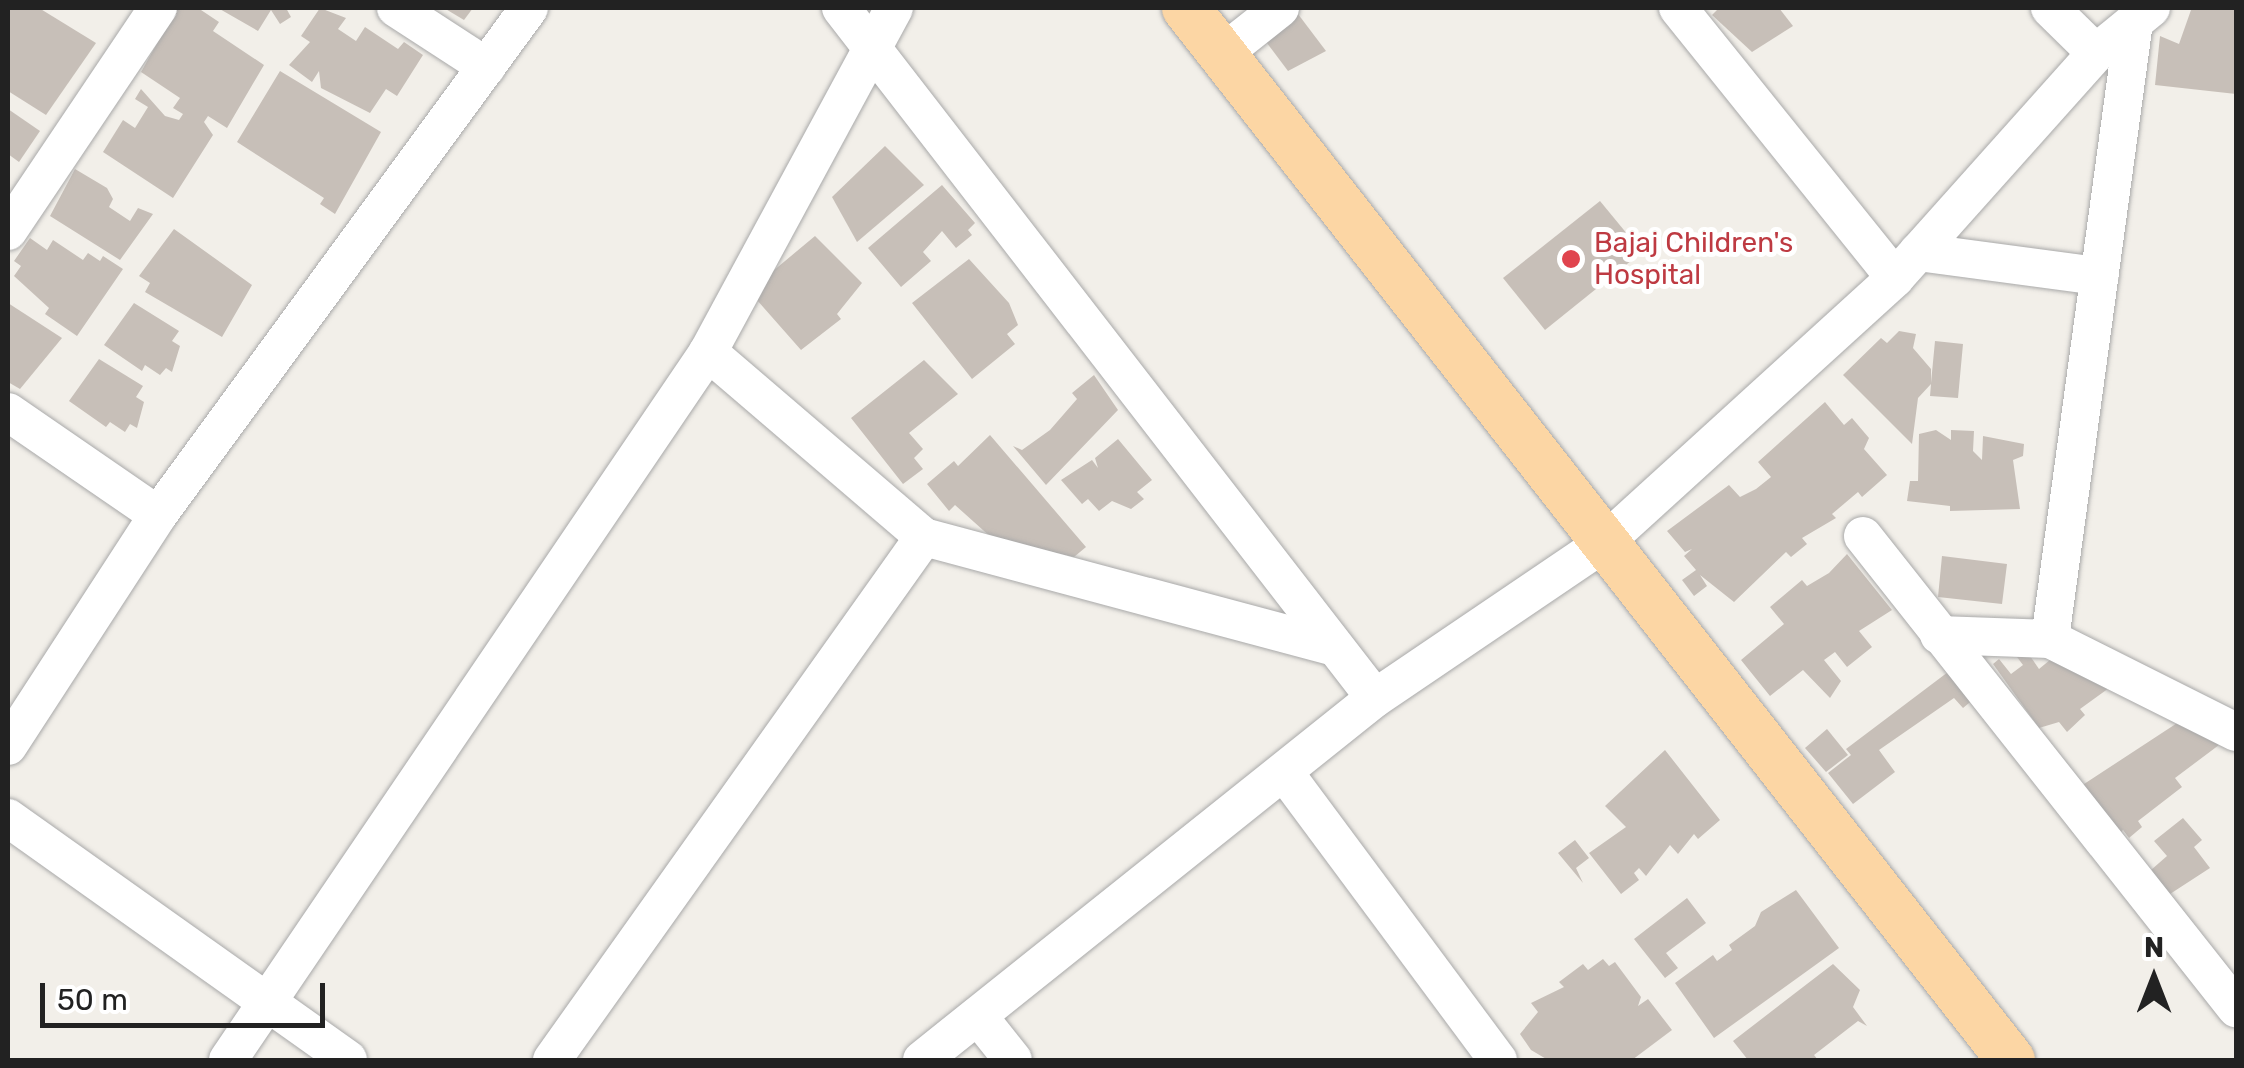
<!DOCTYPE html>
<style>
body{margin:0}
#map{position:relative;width:2244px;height:1068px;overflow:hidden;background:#f2efe9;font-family:Rubik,sans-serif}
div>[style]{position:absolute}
.building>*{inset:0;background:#c7bfb8}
.roads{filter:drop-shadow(0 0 2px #a9a9a9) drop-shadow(0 0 2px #a9a9a9)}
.minor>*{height:38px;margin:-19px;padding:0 19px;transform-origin:19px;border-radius:19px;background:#fff}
.major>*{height:48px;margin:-24px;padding:0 24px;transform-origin:24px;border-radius:24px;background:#fcd6a4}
.dots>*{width:28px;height:28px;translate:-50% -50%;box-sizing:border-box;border:5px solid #fff;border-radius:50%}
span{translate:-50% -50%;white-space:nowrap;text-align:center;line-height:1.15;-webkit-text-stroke:10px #fff;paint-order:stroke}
.health-label{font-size:28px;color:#be3a42}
.left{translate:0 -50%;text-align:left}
.frame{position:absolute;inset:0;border:10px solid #222;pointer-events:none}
.north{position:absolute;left:2104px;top:928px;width:100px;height:100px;-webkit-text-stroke:8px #fff;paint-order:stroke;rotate:0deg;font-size:28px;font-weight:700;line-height:40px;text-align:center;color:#222}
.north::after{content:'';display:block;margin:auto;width:35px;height:45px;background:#222;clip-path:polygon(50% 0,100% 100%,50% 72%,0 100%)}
.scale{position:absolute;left:40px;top:983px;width:285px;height:45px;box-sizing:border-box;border:5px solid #222;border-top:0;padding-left:12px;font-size:30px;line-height:35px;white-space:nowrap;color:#222;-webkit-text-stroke:8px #fff;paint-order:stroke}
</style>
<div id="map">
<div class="building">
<i style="clip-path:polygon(8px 8px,39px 8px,96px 43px,46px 115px,8px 91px)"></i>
<i style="clip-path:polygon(177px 8px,198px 8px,219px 22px,213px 31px,264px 65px,227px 128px,208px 116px,204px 122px,213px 135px,173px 198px,103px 152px,123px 120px,135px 128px,148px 107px,135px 99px,141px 89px,165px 116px,179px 120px,183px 114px,173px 108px,180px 98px,141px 72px)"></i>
<i style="clip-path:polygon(218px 8px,286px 8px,291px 17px,280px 24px,271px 10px,258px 31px)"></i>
<i style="clip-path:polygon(320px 8px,346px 18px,338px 29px,356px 41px,365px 27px,398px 49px,404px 42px,423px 55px,397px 96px,386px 89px,370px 113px,321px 88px,319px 71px,312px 82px,289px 65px,310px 42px,301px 36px)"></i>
<i style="clip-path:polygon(444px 8px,473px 8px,464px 20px)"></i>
<i style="clip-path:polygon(1719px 8px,1779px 8px,1793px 26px,1752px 52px,1712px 15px)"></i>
<i style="clip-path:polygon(2236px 8px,2236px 94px,2155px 85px,2160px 36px,2179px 44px,2191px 10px)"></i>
<i style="clip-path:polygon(1298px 14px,1326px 51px,1288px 71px,1264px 39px)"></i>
<i style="clip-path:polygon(280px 71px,381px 132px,335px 214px,320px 204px,324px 198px,237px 142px)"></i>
<i style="clip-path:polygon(8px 109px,40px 131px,19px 162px,8px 154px)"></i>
<i style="clip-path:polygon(885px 146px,924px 185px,857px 242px,832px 197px)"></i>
<i style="clip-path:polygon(75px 169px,107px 188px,113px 199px,109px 207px,130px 221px,138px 208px,153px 214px,120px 260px,50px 216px)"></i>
<i style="clip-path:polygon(942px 185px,975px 223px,968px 230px,972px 235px,956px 248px,942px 231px,923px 252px,931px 261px,901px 287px,868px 248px)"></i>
<i style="clip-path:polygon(1600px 201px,1642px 252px,1545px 330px,1503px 278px)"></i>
<i style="clip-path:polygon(174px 229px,252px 285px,222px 337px,145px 292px,150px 283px,139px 276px)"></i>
<i style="clip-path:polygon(815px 236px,862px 283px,837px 314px,841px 319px,801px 350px,749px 291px)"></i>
<i style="clip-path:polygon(30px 238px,47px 250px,53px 240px,83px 260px,88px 253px,100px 261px,103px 256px,123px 269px,77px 336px,45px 314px,49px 308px,14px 276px,21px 266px,14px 261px)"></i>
<i style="clip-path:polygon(969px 259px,1009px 303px,1018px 325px,1007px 334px,1015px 344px,972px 379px,912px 303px)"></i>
<i style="clip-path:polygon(8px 303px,62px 338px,20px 389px,8px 382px)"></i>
<i style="clip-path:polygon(134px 303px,179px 331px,172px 341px,180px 346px,172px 372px,166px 368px,160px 375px,145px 365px,142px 371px,104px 345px)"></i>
<i style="clip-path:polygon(1899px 331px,1916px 334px,1913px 348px,1931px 369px,1931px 383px,1935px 341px,1963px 344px,1958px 398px,1930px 396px,1931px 384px,1918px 398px,1912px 444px,1843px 375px,1881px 338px,1887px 343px)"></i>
<i style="clip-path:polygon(99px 359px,143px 386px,136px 397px,144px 402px,137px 428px,130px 424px,125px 432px,110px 422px,106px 427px,69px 401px)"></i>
<i style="clip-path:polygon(924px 360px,958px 394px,909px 433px,923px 449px,914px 458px,923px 469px,903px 484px,851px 418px)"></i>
<i style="clip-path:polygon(1094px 375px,1118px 410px,1046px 485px,1013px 446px,1022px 450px,1050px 430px,1077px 399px,1072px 393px)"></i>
<i style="clip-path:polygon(1825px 402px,1844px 425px,1852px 418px,1869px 438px,1864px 449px,1887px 475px,1862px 497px,1858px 492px,1832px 514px,1836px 518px,1802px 538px,1807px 544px,1791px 557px,1786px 552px,1734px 602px,1700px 575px,1707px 586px,1694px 596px,1682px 580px,1696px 570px,1684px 556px,1692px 549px,1685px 552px,1667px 531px,1729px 485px,1740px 497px,1756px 489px,1771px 477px,1758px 462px)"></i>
<i style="clip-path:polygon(1936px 430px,1951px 440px,1951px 430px,1974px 431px,1973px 451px,1982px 460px,1983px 436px,2024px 444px,2023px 456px,2013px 460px,2020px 509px,1950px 511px,1950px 506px,1907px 501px,1910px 481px,1918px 481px,1919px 434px)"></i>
<i style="clip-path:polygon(990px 435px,1086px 547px,1074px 557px,993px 539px,955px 505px,949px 511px,927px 484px,954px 461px,958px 466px)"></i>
<i style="clip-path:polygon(1118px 439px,1152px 480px,1137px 492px,1144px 499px,1131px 509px,1112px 501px,1099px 511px,1088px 499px,1082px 504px,1061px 480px,1092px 460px,1098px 468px,1095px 458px)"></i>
<i style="clip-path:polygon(1847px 554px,1892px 610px,1859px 631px,1872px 647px,1847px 667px,1835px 652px,1824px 660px,1841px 681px,1830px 698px,1803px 670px,1770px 696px,1741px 660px,1784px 624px,1770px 607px,1802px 580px,1807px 586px,1829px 573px)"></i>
<i style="clip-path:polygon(1942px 556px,2007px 564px,2002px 604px,1938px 597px)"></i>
<i style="clip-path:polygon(2026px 650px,2039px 669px,2056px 655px,2109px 688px,2080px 709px,2085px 715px,2067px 732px,2059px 722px,2039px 728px,1993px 664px,1999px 659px,2011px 674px,2023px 665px,2017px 657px)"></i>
<i style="clip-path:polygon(1952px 669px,1975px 698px,1963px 708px,1954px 698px,1879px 750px,1895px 772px,1853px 804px,1828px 773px,1851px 755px,1846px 749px)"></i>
<i style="clip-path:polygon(2194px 712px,2219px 745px,2175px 778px,2182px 787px,2138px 821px,2142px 827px,2129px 838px,2123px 830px,2118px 835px,2081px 786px)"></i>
<i style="clip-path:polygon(1827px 729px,1848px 755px,1826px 772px,1805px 748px)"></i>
<i style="clip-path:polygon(1665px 750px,1720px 820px,1698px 839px,1694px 834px,1678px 854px,1670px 845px,1646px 876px,1639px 868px,1634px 873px,1639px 880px,1621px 894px,1589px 853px,1626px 827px,1605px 806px)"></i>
<i style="clip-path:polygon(2183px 818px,2202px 840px,2194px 847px,2210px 868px,2170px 894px,2151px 870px,2167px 856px,2154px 841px)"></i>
<i style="clip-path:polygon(1575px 840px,1589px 858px,1576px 868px,1583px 883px,1558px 853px)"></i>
<i style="clip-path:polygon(1796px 890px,1839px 948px,1714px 1038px,1675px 983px,1713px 955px,1717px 961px,1732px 950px,1729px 945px,1755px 926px,1761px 912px)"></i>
<i style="clip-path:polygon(1687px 898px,1706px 923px,1666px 953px,1678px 968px,1665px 978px,1634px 939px)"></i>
<i style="clip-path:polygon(1603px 959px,1609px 966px,1615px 962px,1641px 997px,1638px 1006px,1648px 999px,1672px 1030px,1632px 1060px,1548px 1060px,1531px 1050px,1520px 1034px,1538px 1012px,1531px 1003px,1564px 987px,1559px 982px,1583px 964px,1588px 970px)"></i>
<i style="clip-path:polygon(1833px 964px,1860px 990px,1853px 1007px,1867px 1026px,1858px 1021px,1814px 1055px,1818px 1060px,1748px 1060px,1733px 1041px)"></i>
</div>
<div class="roads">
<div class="minor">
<i style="left:396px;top:8px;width:108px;rotate:33deg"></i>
<i style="left:841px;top:8px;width:872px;rotate:52.26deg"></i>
<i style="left:1678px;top:8px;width:346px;rotate:51.2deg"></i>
<i style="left:2050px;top:8px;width:64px;rotate:44.4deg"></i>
<i style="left:1222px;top:54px;width:74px;rotate:-38.4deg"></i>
<i style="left:8px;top:231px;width:269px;rotate:-56.1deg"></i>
<i style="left:1918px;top:252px;width:183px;rotate:7.6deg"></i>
<i style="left:708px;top:352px;width:284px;rotate:40.6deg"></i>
<i style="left:8px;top:412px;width:182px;rotate:34.5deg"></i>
<i style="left:1863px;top:536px;width:602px;rotate:51.68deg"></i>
<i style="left:1939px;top:635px;width:111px;rotate:2.1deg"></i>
<i style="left:2050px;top:639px;width:208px;rotate:26.6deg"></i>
<i style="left:2050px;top:639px;width:623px;rotate:-82.25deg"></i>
<i style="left:8px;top:746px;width:275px;rotate:-57deg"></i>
<i style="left:158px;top:515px;width:628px;rotate:-53.8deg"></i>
<i style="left:1284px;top:772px;width:359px;rotate:53.4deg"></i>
<i style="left:8px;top:818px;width:417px;rotate:35.4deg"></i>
<i style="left:978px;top:1016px;width:56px;rotate:51.5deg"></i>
<i style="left:228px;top:1060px;width:855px;rotate:-55.86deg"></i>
<i style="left:708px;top:352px;width:391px;rotate:-61.6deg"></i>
<i style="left:552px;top:1060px;width:642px;rotate:-54.58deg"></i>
<i style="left:924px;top:537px;width:422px;rotate:15deg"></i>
<i style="left:922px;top:1060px;width:580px;rotate:-38.63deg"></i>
<i style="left:1375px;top:698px;width:278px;rotate:-34.1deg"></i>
<i style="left:1605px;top:542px;width:392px;rotate:-42.3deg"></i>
<i style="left:1895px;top:278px;width:302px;rotate:-48.2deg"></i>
<i style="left:2096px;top:53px;width:71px;rotate:-39.3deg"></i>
</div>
<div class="major">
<i style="left:1186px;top:8px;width:1337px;rotate:51.9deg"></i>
</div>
</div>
<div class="dots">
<i style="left:1571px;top:259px;background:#e0444e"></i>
</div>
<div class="health-label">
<span class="left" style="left:1594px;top:259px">Bajaj Children's<br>Hospital</span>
</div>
<div class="frame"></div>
<div class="north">N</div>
<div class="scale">50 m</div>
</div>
